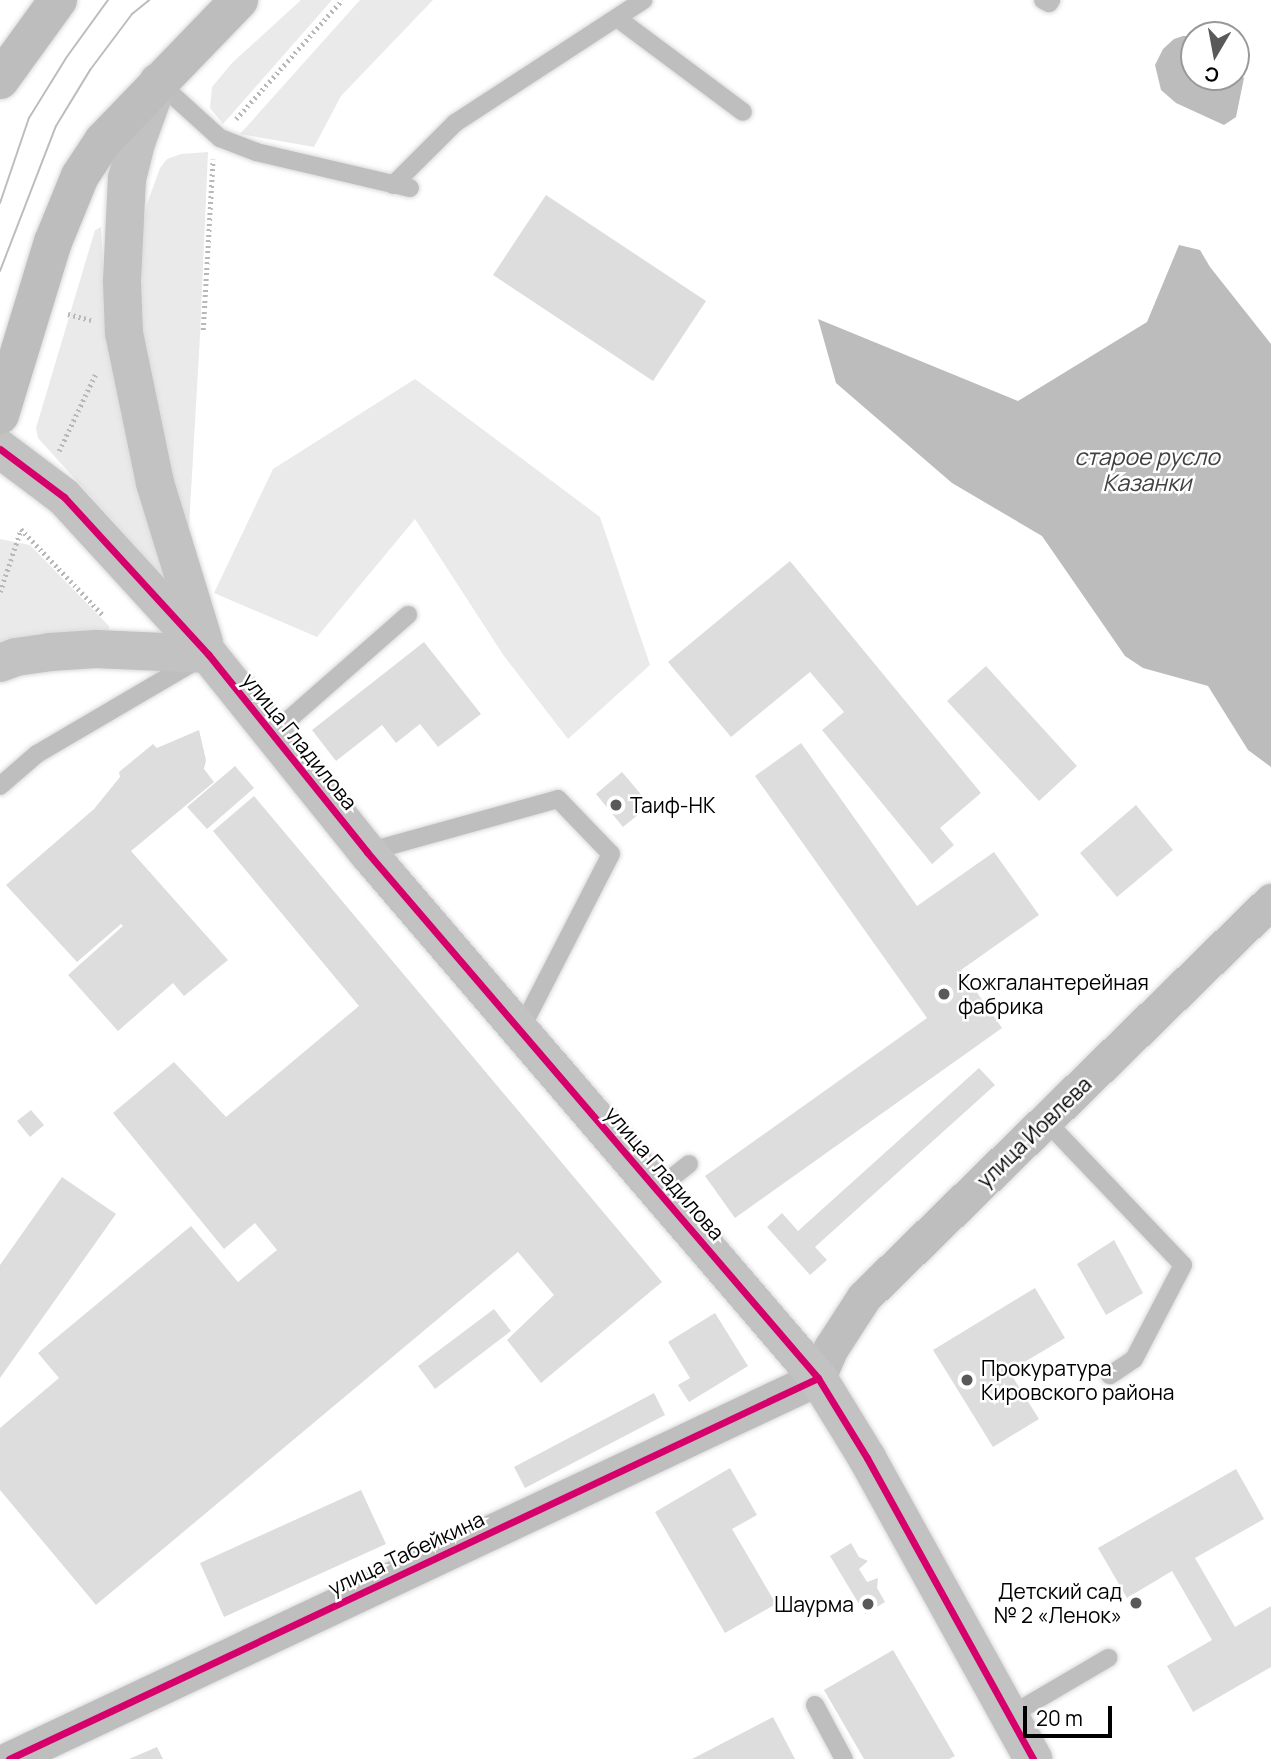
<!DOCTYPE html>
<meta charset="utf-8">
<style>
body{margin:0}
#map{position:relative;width:1271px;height:1759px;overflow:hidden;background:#fff;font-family:Manrope,sans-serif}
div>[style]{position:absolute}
.green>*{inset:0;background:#eaeaea}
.water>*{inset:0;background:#bcbcbc}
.building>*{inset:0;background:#ddd}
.path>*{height:4.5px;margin-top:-2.25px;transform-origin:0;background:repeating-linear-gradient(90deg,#b8b8b8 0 2px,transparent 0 5.5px)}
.roads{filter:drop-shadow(0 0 2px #dbdbdb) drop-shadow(0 0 2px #dbdbdb)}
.lane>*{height:18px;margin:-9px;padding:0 9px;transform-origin:9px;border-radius:9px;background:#bebebe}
.street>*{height:35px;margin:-17.5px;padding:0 17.5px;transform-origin:17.5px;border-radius:17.5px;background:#bebebe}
.secondary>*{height:38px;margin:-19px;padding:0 19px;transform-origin:19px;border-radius:19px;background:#c2c2c2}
.primary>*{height:38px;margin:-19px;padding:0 19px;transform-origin:19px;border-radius:19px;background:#bdbdbd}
.tram>*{height:2px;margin:-1px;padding:0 1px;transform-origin:1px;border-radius:1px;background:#bdbdbd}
.cycleway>*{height:7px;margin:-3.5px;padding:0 3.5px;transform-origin:3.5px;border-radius:3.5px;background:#d6006c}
.dots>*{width:19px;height:19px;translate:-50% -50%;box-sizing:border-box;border:4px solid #fff;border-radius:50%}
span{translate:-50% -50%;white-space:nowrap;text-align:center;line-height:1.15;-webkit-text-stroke:5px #fff;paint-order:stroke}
.street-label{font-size:21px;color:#000}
.poi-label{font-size:21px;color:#000}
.left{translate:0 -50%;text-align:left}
.right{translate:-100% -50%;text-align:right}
.water-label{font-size:23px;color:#414141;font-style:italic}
.north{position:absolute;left:1180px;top:21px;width:70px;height:70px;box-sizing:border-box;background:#fff;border:2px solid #999;border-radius:50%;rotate:190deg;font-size:19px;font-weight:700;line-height:28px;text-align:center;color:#000}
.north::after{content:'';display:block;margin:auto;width:24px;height:32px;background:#595959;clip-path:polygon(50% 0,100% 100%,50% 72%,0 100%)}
.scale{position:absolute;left:1023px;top:1706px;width:89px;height:32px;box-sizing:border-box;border:4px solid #000;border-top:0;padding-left:9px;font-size:21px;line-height:24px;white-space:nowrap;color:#000;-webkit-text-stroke:5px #fff;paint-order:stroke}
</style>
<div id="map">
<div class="green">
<i style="clip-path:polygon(301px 0,332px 0,223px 124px,210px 108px,212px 87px,232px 63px)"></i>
<i style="clip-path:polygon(360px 0,433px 0,341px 96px,314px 147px,240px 134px)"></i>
<i style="clip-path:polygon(208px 152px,200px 336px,187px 561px,140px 363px,135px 260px,147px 204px,160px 168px,167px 159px,181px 154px)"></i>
<i style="clip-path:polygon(101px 227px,105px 303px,163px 572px,158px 571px,56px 458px,38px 438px,36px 428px,95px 230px)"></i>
<i style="clip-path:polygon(415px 379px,600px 517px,650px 665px,568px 739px,504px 656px,415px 519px,317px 637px,214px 593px,273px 469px)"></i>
<i style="clip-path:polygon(0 539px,30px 545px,109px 626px,109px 631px,0 655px)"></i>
</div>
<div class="water">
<i style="clip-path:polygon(1183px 36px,1194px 36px,1194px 77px,1236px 77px,1236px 69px,1244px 78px,1236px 117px,1224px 125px,1176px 103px,1161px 90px,1155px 65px,1163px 49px,1174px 39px)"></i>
<i style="clip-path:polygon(1179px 245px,1200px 250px,1210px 267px,1271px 344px,1271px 767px,1248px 750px,1208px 686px,1143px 668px,1125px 656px,1042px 536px,952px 483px,836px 383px,818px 319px,1018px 401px,1147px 322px)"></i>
</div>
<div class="building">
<i style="clip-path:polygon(546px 195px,706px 301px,653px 381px,493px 275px)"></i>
<i style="clip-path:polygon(790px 561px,981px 793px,940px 828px,954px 845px,932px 864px,822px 730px,844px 712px,810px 672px,731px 737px,668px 662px)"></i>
<i style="clip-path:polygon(424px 642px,481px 714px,438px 747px,420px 724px,396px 743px,382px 725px,336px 761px,312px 730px)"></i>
<i style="clip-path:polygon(986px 666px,1077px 766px,1039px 801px,947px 701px)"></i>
<i style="clip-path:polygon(199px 730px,206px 760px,204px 769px,214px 782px,131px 851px,228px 960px,184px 996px,173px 983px,118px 1031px,68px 975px,123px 926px,121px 924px,77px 962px,6px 885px,94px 809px,120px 777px,119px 772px,153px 744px,157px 748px)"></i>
<i style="clip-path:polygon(801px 743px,917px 906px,994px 852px,1039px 915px,961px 970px,1002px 1028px,735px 1218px,705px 1176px,927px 1018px,755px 776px)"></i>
<i style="clip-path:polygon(235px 766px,254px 788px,207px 829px,187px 807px)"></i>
<i style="clip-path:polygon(622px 772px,650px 805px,623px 827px,596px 794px)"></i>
<i style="clip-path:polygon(254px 796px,662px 1282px,541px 1383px,507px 1340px,554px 1295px,518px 1252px,96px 1605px,0 1490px,0 1428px,59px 1378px,38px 1353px,191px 1226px,238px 1282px,277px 1250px,255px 1223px,224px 1249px,113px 1113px,174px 1062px,226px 1117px,359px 1006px,213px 831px)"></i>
<i style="clip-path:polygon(1136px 805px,1173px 850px,1117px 897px,1080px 853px)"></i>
<i style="clip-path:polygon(979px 1068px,995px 1085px,815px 1247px,827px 1260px,810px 1275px,767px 1227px,782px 1213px,798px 1231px)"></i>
<i style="clip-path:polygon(31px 1110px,44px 1125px,30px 1137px,17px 1121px)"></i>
<i style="clip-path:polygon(62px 1177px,116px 1214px,0 1378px,0 1265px)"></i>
<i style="clip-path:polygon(1114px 1240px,1143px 1293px,1106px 1315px,1077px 1264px)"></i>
<i style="clip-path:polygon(1035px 1288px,1065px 1338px,1009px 1371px,1039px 1419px,993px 1447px,933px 1350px)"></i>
<i style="clip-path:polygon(494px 1309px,511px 1331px,435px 1389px,418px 1366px)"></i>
<i style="clip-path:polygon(715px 1313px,748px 1366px,689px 1402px,678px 1385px,690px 1378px,668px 1342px)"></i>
<i style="clip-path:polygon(654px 1393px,665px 1415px,525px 1488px,514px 1467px)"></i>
<i style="clip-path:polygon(730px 1468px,757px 1515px,732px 1529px,776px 1604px,725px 1633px,655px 1512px)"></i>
<i style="clip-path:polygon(1236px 1469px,1264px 1519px,1195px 1558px,1235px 1627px,1271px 1606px,1271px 1667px,1193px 1712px,1167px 1666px,1212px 1640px,1172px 1571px,1127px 1598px,1098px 1548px)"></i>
<i style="clip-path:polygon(361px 1490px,386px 1544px,224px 1617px,200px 1563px)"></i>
<i style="clip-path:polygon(851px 1543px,859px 1557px,868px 1561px,859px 1569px,867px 1582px,878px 1578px,877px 1588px,885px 1602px,865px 1614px,830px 1556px)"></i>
<i style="clip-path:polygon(893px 1650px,955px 1756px,949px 1759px,864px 1759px,824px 1690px)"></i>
<i style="clip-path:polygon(773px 1717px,795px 1759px,692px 1759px)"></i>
<i style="clip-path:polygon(157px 1747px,163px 1759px,129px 1759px)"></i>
</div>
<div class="path">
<i style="left:236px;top:119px;width:159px;rotate:-48.3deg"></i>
<i style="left:68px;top:314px;width:24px;rotate:15deg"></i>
<i style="left:203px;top:330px;width:171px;rotate:-86.7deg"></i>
<i style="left:59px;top:451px;width:86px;rotate:-64.6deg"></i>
<i style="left:0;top:592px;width:66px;rotate:-71.6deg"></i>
<i style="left:21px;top:529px;width:119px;rotate:46.4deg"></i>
</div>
<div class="roads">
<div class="lane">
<i style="left:1043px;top:0;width:7px;rotate:27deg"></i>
<i style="left:1049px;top:3px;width:4px;rotate:-56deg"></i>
<i style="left:617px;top:18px;width:157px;rotate:36.7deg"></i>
<i style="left:158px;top:82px;width:84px;rotate:42.1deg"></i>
<i style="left:220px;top:138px;width:39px;rotate:21deg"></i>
<i style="left:256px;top:152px;width:158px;rotate:13.2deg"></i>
<i style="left:393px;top:185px;width:88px;rotate:-45deg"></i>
<i style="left:455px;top:123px;width:225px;rotate:-33.1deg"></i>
<i style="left:272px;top:734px;width:181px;rotate:-41.2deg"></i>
<i style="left:0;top:786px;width:49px;rotate:-40.9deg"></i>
<i style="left:37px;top:754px;width:186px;rotate:-30.4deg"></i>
<i style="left:367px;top:852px;width:198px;rotate:-15.5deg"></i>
<i style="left:558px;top:799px;width:76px;rotate:46.1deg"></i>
<i style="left:611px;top:854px;width:199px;rotate:117.2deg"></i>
<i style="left:1045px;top:1120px;width:200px;rotate:46.4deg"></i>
<i style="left:1183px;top:1265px;width:106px;rotate:117.5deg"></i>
<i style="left:1134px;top:1359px;width:29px;rotate:146deg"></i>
<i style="left:656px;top:1190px;width:42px;rotate:-38.2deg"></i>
<i style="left:815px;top:1705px;width:61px;rotate:61.8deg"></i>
<i style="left:1011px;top:1715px;width:113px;rotate:-30.4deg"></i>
</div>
<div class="street">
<i style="left:9px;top:1759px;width:894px;rotate:-25.22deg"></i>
<i style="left:818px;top:1378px;width:33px;rotate:-67deg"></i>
<i style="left:831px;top:1348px;width:61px;rotate:-57.1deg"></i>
<i style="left:864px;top:1297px;width:568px;rotate:-44.22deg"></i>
</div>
<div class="secondary">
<i style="left:158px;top:82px;width:65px;rotate:109.8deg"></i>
<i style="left:136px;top:143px;width:36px;rotate:104deg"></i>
<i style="left:127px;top:178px;width:104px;rotate:92.8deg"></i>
<i style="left:122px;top:282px;width:51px;rotate:87.8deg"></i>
<i style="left:124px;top:333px;width:153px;rotate:78.3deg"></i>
<i style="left:155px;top:483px;width:166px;rotate:72.9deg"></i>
<i style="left:0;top:449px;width:80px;rotate:36.9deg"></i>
<i style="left:64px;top:497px;width:213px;rotate:47.5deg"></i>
<i style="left:208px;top:654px;width:254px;rotate:51.2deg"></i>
<i style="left:367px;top:852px;width:693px;rotate:49.39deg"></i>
<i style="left:818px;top:1378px;width:94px;rotate:58.5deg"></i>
<i style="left:867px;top:1458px;width:344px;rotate:61.1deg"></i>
<i style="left:0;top:663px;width:17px;rotate:-21deg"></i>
<i style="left:16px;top:657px;width:34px;rotate:-8deg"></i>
<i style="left:50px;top:652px;width:46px;rotate:-3.7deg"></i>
<i style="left:96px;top:649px;width:112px;rotate:2.6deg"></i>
</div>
<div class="primary">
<i style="left:0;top:80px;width:99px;rotate:-54.1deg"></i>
<i style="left:0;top:415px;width:181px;rotate:-73deg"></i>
<i style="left:53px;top:242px;width:71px;rotate:-67.8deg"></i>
<i style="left:80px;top:176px;width:42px;rotate:-56.7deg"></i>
<i style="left:103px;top:141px;width:196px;rotate:-46deg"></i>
</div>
</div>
<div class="tram">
<i style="left:0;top:203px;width:90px;rotate:-71.2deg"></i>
<i style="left:29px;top:118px;width:70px;rotate:-58.3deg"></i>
<i style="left:66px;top:58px;width:72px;rotate:-54.1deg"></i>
<i style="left:0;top:271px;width:155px;rotate:-68.9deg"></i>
<i style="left:56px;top:126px;width:66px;rotate:-58.7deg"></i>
<i style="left:90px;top:70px;width:70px;rotate:-53.1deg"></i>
<i style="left:132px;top:14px;width:22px;rotate:-39deg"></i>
</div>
<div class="cycleway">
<i style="left:0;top:449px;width:80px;rotate:36.9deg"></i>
<i style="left:64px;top:497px;width:213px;rotate:47.5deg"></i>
<i style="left:208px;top:654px;width:254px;rotate:51.2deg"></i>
<i style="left:367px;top:852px;width:693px;rotate:49.39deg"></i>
<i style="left:818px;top:1378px;width:94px;rotate:58.5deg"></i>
<i style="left:867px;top:1458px;width:344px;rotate:61.1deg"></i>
<i style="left:9px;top:1759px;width:894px;rotate:-25.22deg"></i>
</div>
<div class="dots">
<i style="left:616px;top:805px;background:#595959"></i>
<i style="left:944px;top:994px;background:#595959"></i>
<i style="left:967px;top:1380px;background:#595959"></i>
<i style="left:1136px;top:1603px;background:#595959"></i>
<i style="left:868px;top:1604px;background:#595959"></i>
</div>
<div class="street-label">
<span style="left:300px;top:741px;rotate:51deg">улица Гладилова</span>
<span style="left:1034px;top:1132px;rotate:-44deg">улица Иовлева</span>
<span style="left:665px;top:1173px;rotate:49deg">улица Гладилова</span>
<span style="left:406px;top:1553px;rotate:-25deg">улица Табейкина</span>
</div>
<div class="poi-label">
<span class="left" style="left:630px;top:805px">Таиф-НК</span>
<span class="left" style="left:958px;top:994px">Кожгалантерейная<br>фабрика</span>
<span class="left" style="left:981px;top:1380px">Прокуратура<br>Кировского района</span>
<span class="right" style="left:1122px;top:1603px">Детский сад<br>№ 2 «Ленок»</span>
<span class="right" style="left:854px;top:1604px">Шаурма</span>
</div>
<div class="water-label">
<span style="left:1147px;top:469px">старое русло<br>Казанки</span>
</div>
<div class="north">С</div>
<div class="scale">20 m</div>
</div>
